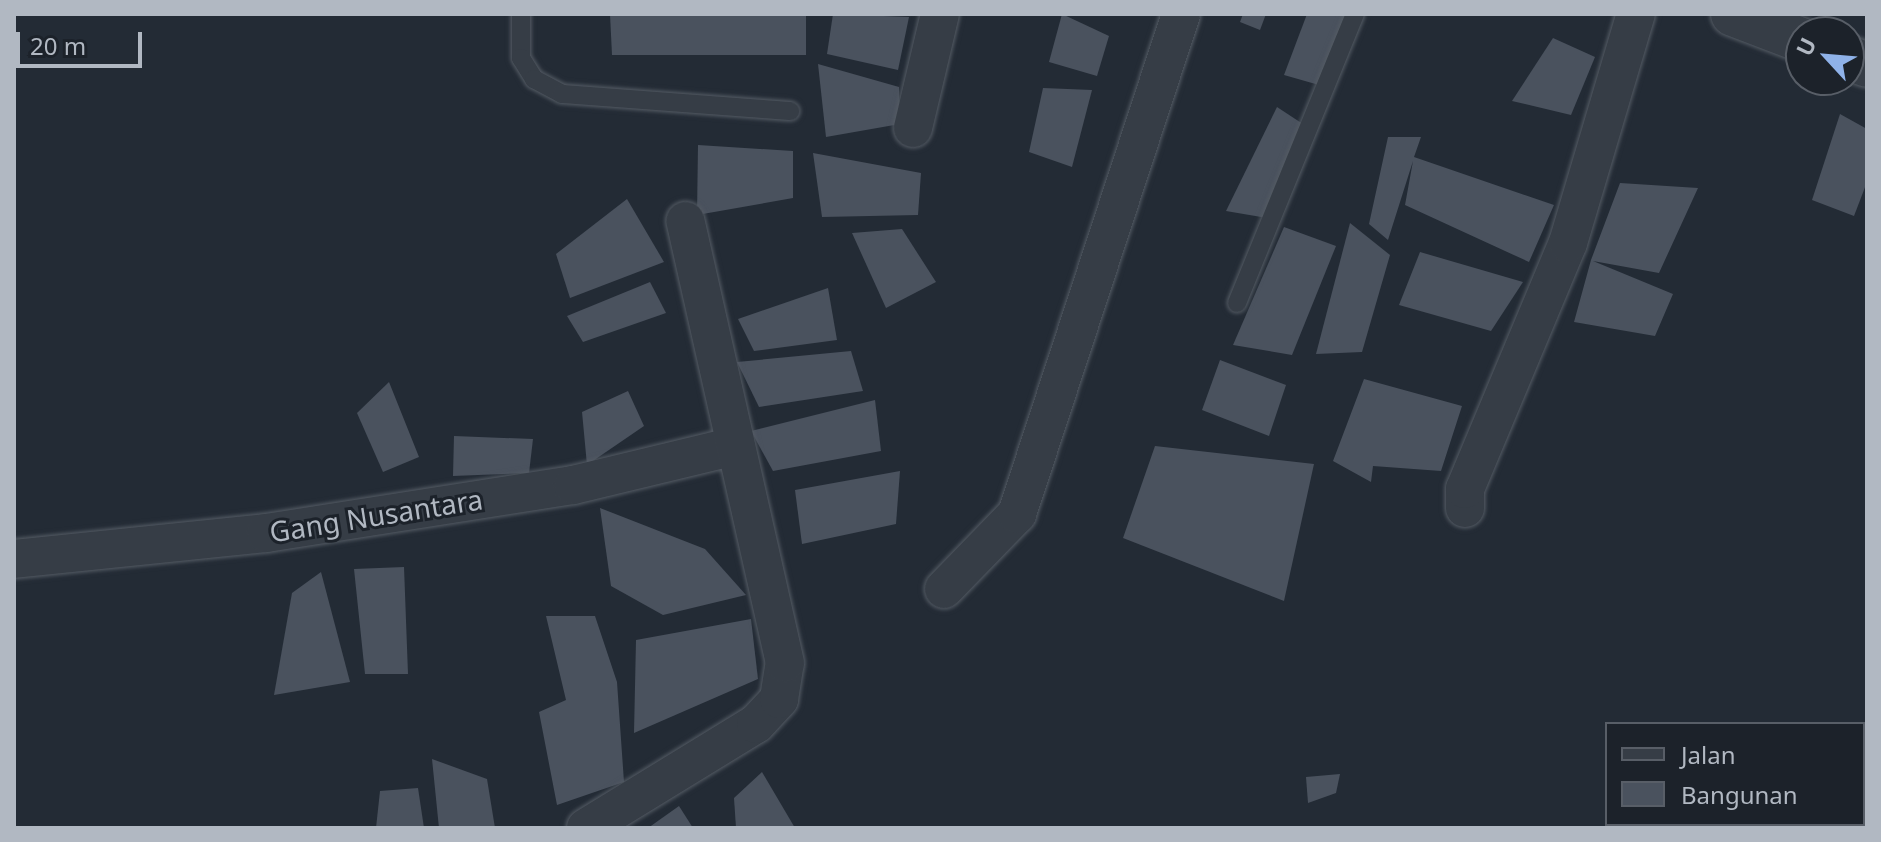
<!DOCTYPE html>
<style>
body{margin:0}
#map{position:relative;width:1881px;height:842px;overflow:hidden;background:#232b35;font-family:"Noto Sans",sans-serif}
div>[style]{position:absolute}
.building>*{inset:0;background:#4a525e}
.roads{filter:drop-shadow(0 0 2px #545b64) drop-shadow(0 0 2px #545b64)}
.service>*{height:18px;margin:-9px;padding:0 9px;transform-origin:9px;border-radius:9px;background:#363d46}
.minor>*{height:38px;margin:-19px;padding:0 19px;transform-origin:19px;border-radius:19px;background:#363d46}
.tertiary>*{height:44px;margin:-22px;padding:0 22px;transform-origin:22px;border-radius:22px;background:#363d46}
span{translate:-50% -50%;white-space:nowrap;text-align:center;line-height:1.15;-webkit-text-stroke:6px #1c222a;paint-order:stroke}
.street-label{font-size:28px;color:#b1b8c2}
.frame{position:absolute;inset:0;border:16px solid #b1b8c2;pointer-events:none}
.legend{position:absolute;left:1605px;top:722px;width:260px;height:104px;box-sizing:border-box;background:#1c222a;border:2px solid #585e67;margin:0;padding:10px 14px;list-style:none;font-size:24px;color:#b1b8c2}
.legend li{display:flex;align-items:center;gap:16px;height:40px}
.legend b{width:40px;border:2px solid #585e67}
.north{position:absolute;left:1785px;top:16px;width:80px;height:80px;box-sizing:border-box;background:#1c222a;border:2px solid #585e67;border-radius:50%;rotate:296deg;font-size:22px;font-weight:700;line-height:32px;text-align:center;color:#b1b8c2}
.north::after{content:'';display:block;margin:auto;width:28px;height:36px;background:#8fb2e9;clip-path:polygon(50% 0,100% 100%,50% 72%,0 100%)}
.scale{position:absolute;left:16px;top:32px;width:126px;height:36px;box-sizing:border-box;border:4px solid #b1b8c2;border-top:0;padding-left:10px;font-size:24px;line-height:28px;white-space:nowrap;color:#b1b8c2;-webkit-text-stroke:6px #1c222a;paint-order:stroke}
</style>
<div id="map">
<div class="building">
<i style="clip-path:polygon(610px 14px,806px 14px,806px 55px,612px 55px)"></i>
<i style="clip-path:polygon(833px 14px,909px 17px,898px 70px,827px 54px)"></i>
<i style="clip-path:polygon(1062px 14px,1109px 36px,1097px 76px,1049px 62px)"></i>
<i style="clip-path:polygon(1243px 14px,1266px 14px,1260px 30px,1240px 22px)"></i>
<i style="clip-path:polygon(1307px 14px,1355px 14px,1326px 87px,1284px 75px)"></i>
<i style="clip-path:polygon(1553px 38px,1595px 57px,1571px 115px,1512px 101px)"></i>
<i style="clip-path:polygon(818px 64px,899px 87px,900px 124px,826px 137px)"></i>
<i style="clip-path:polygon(1043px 88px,1092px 90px,1072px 167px,1029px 152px)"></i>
<i style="clip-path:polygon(1277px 107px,1309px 128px,1267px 218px,1226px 211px)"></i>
<i style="clip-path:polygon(1840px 114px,1867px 129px,1867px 182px,1854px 216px,1812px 200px)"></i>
<i style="clip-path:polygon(1388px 137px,1421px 137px,1414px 157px,1554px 205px,1529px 262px,1405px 205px,1413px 161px,1388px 240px,1369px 224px)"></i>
<i style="clip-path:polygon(698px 145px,793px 151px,793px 198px,697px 215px)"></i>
<i style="clip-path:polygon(813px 153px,921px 173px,918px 215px,822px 217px)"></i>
<i style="clip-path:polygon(1620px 183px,1698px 188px,1659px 273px,1593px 261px,1673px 294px,1655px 336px,1574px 322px,1591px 260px)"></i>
<i style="clip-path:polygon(627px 199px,664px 262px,570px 298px,556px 254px)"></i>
<i style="clip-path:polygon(1350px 223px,1390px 255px,1362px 352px,1316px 354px)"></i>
<i style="clip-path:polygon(1284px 227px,1336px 246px,1292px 355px,1233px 345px)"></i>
<i style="clip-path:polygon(902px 229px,936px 282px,886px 308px,852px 233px)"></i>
<i style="clip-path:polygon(1420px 252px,1523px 282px,1491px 331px,1399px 305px)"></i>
<i style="clip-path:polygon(650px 282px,666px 313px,583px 342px,567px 316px)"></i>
<i style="clip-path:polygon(828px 288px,837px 340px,754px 351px,738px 319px)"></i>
<i style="clip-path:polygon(851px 351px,863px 391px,759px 407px,737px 362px)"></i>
<i style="clip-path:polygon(1220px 360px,1286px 385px,1269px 436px,1202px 410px)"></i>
<i style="clip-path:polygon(1364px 379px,1462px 406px,1441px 471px,1373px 466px,1371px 482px,1333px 461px)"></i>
<i style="clip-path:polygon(389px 382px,419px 457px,383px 472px,357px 413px)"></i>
<i style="clip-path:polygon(628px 391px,644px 426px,587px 465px,582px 412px)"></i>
<i style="clip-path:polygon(875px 400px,881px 451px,773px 471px,751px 431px)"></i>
<i style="clip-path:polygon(454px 436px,533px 439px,529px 473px,453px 476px)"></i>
<i style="clip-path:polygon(1155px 446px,1314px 464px,1284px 601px,1123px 538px)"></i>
<i style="clip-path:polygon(900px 471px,896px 524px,802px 544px,795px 490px)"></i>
<i style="clip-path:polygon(600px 508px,705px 549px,746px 595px,663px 615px,611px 586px)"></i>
<i style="clip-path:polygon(404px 567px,408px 674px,365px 674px,354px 569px)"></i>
<i style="clip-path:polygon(321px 572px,350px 682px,274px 695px,292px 593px)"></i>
<i style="clip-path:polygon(546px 616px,595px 616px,617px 682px,624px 782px,557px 805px,539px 712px,566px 700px)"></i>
<i style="clip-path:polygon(751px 619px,758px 679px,634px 733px,636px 640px)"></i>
<i style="clip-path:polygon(432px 759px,487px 779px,495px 828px,439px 828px)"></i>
<i style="clip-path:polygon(762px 772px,795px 828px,736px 828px,734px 798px)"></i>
<i style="clip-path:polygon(1340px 774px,1336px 793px,1308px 803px,1306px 777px)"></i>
<i style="clip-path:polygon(418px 788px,424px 828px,376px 828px,380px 791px)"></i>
<i style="clip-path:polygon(679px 806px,693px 828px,648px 828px)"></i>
</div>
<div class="roads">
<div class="service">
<i style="left:521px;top:14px;width:44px;rotate:90deg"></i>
<i style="left:521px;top:58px;width:25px;rotate:58deg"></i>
<i style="left:534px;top:79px;width:32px;rotate:28deg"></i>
<i style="left:562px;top:94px;width:229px;rotate:4.3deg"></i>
<i style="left:1237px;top:303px;width:312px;rotate:-67.8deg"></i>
</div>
<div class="minor">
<i style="left:913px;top:128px;width:117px;rotate:-76.7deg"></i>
<i style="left:1465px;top:508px;width:19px;rotate:-90deg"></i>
<i style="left:1465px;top:489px;width:267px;rotate:-67.3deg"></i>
<i style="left:1568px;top:243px;width:239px;rotate:-73.5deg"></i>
<i style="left:14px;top:559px;width:253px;rotate:-5.9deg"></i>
<i style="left:266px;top:533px;width:311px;rotate:-8.9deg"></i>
<i style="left:573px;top:485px;width:167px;rotate:-13.5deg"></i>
<i style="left:944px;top:589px;width:105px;rotate:-45.8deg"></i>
<i style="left:1017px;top:514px;width:526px;rotate:-71.84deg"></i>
<i style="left:586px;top:828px;width:199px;rotate:-31.5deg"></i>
<i style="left:756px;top:724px;width:34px;rotate:-47deg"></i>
<i style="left:779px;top:699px;width:36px;rotate:-81deg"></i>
<i style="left:785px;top:663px;width:453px;rotate:-102.7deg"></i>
</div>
<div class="tertiary">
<i style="left:1733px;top:14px;width:73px;rotate:20.9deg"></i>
<i style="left:1849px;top:58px;width:19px;rotate:21deg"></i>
</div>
</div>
<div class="street-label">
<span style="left:376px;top:515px;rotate:-9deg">Gang Nusantara</span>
</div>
<div class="frame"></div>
<ul class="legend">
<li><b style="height:10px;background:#363d46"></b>Jalan</li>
<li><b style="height:22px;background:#4a525e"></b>Bangunan</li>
</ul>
<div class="north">U</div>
<div class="scale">20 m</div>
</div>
